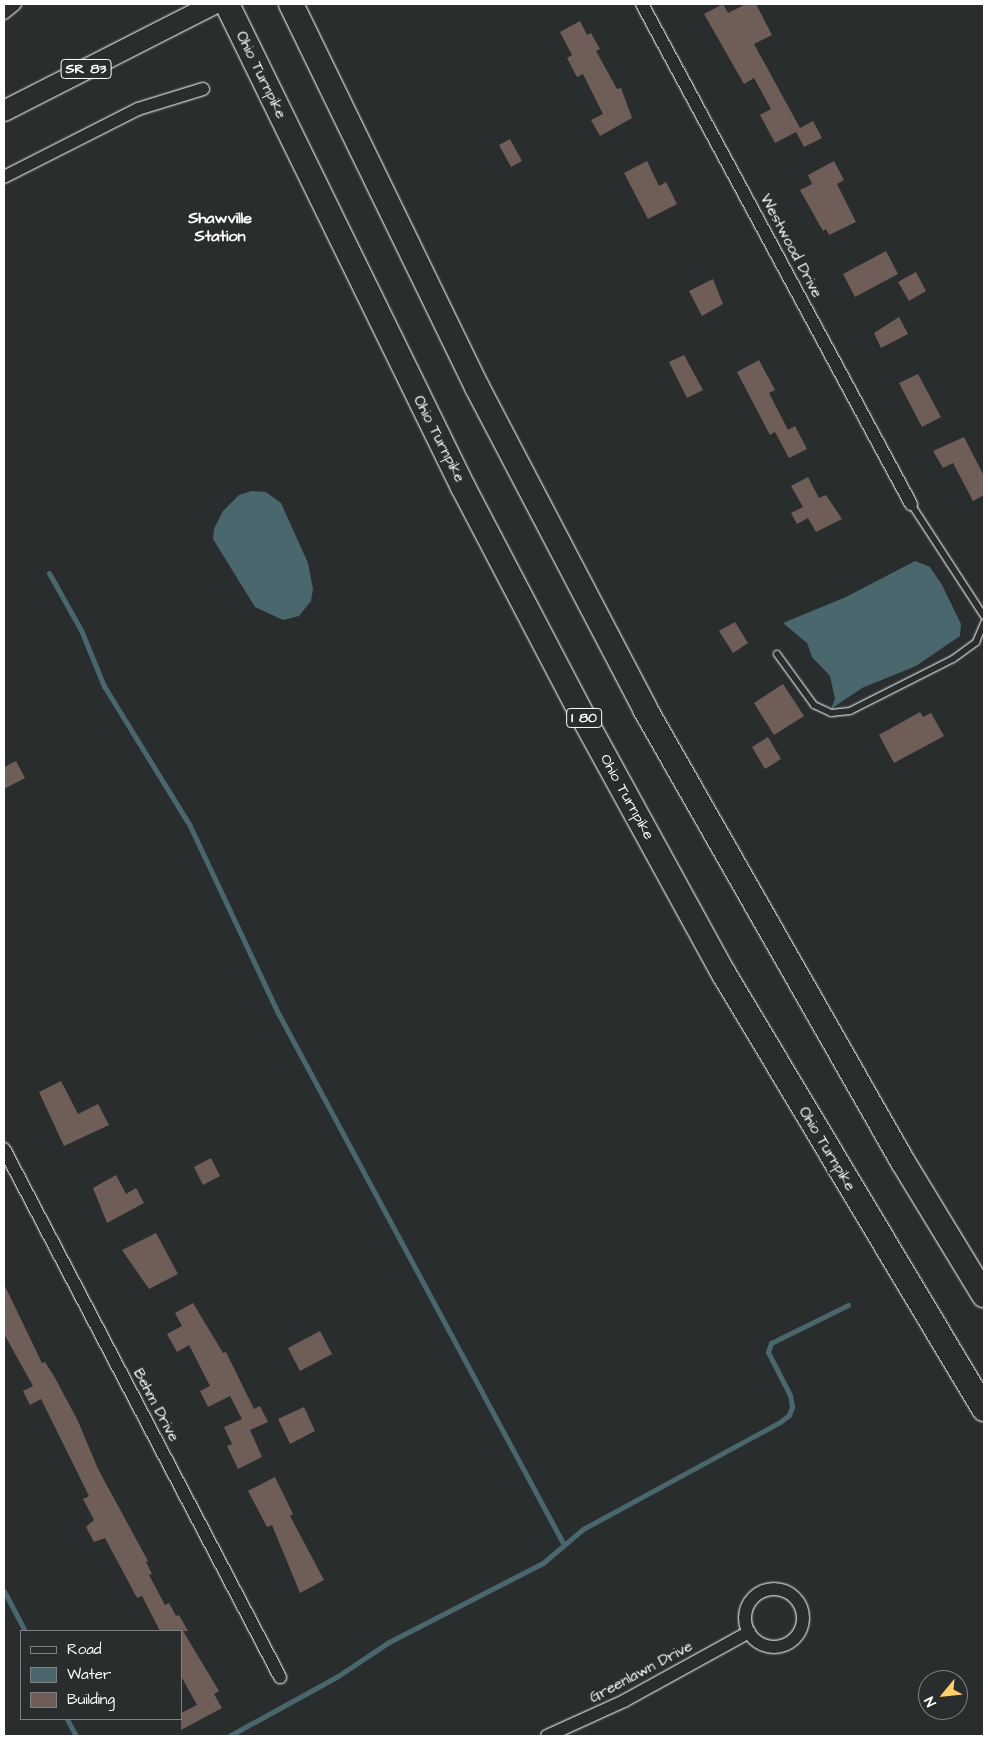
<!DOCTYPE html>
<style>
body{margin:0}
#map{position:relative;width:988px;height:1740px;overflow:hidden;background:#2a2d2e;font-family:"Architects Daughter",sans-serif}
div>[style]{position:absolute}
.water>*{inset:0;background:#4a676e}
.stream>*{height:5px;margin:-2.5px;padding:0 2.5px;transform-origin:2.5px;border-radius:2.5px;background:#4a676e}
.building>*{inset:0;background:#6f5e57}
.roads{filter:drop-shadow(0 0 1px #fff) drop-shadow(0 0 1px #fff)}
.service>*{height:6px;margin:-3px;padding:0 3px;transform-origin:3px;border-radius:3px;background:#2a2d2e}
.minor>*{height:12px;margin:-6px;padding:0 6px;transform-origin:6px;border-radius:6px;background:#2a2d2e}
.minor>.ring{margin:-6px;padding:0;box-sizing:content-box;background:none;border:12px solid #2a2d2e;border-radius:50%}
.primary>*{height:20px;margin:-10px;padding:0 10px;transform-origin:10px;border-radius:10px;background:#2a2d2e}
.motorway>*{height:24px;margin:-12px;padding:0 12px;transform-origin:12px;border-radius:12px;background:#2a2d2e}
span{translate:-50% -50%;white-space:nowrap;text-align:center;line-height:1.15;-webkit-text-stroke:4px #2a2d2e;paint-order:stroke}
.shield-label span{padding:1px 4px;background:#2a2d2e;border:1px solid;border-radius:4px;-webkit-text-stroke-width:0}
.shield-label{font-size:14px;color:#fff;font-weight:700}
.street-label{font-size:15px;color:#fff}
.neighbourhood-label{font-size:16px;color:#fff;font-weight:700}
.frame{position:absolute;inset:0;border:5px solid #fff;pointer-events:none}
.legend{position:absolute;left:20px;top:1630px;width:162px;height:90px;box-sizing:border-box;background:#2a2d2e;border:1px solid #7f8182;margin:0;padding:6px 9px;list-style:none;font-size:15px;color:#fff}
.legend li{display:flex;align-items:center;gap:10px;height:25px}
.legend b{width:25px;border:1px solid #7f8182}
.north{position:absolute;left:918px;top:1670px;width:50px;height:50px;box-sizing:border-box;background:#2a2d2e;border:1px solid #7f8182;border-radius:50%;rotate:242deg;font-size:14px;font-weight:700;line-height:20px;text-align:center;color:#fff}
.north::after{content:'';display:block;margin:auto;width:18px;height:22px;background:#ffd166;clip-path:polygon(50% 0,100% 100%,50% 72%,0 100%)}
</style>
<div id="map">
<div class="water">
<i style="clip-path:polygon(252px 491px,266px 492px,281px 503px,308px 563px,313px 589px,311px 601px,299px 616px,283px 620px,255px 607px,213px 539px,214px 529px,223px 511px,239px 495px)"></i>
<i style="clip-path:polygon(915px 561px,930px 567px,942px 585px,961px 624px,960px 636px,916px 666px,862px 688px,831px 709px,835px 699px,830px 676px,812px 657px,807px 643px,783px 623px,846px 597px)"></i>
</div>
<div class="stream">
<i style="left:49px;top:573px;width:65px;rotate:60.7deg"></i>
<i style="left:81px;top:630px;width:61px;rotate:67.7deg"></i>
<i style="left:104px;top:686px;width:164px;rotate:58.4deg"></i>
<i style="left:190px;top:826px;width:204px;rotate:64.8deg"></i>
<i style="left:277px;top:1011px;width:606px;rotate:61.74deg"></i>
<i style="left:4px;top:1591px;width:45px;rotate:62.3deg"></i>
<i style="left:67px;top:1719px;width:19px;rotate:62deg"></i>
<i style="left:229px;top:1736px;width:124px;rotate:-28.8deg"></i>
<i style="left:338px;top:1676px;width:61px;rotate:-33.7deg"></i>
<i style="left:389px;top:1642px;width:173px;rotate:-27.2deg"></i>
<i style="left:543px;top:1563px;width:52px;rotate:-40.4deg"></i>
<i style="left:583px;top:1529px;width:224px;rotate:-28.5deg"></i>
<i style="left:780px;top:1422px;width:11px;rotate:-38deg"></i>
<i style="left:789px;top:1415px;width:9px;rotate:-69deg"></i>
<i style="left:792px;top:1407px;width:12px;rotate:-99deg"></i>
<i style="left:790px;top:1395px;width:48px;rotate:-117.1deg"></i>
<i style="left:768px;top:1352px;width:9px;rotate:-72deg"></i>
<i style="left:771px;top:1343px;width:86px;rotate:-26.3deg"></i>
</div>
<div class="building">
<i style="clip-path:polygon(723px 4px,728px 13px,746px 4px,756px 4px,772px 35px,754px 44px,800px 128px,813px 121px,822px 138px,804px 147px,796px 132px,775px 143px,760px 115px,771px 109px,754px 78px,744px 84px,704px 14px)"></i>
<i style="clip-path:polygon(580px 21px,587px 35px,591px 33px,600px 49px,596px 51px,617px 89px,621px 88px,632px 118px,600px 136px,591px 120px,603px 114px,583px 74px,577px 77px,567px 58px,572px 55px,560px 32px)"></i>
<i style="clip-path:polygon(510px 139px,522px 161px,511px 167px,499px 145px)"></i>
<i style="clip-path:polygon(647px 161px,659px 186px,666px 182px,677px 204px,648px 219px,624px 173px)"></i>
<i style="clip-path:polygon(834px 161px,844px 180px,837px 184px,856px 222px,829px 235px,826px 229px,823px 231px,800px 190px,812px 184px,808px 175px)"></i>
<i style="clip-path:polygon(886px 251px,898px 274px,855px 297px,843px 274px)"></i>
<i style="clip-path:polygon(916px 272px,926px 291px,909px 301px,898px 282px)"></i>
<i style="clip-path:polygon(713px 279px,723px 304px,702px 316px,689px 291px)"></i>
<i style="clip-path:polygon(899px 317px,908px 334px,881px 348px,874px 333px)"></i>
<i style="clip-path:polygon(684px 355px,703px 390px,687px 398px,669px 362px)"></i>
<i style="clip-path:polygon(759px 360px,775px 390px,769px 393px,788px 430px,795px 426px,807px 449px,789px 458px,775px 432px,770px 435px,737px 372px)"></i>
<i style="clip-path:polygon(918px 374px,941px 417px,922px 427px,899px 383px)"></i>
<i style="clip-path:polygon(964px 437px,984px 476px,984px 495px,973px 501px,953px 463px,943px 468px,933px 451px)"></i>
<i style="clip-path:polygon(808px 477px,819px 498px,826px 495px,842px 519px,816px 532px,808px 518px,797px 524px,791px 513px,803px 507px,791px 486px)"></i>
<i style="clip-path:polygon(735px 622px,748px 643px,733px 653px,719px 631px)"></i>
<i style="clip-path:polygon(783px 684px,804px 716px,774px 735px,754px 703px)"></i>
<i style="clip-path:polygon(920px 712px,923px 717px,931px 713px,944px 736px,894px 763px,879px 735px)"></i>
<i style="clip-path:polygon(768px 737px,781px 759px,765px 769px,752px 747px)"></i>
<i style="clip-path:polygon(16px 761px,25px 778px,4px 789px,4px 767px)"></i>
<i style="clip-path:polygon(61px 1081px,78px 1114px,98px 1104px,109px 1125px,64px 1146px,39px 1092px)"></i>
<i style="clip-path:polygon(211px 1158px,220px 1176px,203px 1185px,194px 1167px)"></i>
<i style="clip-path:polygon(116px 1175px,126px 1194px,136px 1188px,144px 1203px,107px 1223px,93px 1188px)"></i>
<i style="clip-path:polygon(156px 1233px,178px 1274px,149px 1289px,122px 1250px)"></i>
<i style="clip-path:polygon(4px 1284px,42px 1363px,45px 1362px,54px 1376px,78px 1421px,98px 1469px,148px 1561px,146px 1562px,152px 1574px,149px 1575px,165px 1605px,169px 1603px,176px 1616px,179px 1615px,188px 1631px,183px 1631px,219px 1691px,214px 1694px,222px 1708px,181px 1730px,181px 1713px,197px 1705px,181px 1676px,181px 1631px,160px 1631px,142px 1596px,137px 1598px,105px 1538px,94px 1542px,86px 1527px,94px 1520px,83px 1499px,89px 1496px,41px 1399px,30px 1405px,23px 1391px,33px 1386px,4px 1334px)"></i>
<i style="clip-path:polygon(193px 1303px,223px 1353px,226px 1352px,254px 1409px,260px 1406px,268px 1422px,250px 1430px,262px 1457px,238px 1469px,227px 1446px,232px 1444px,224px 1427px,242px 1419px,230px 1396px,208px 1407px,200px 1391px,210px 1386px,189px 1345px,177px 1352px,167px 1334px,182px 1326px,175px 1313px)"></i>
<i style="clip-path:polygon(320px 1331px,332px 1354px,300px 1371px,288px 1348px)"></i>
<i style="clip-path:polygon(304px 1407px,315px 1431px,290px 1444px,278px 1419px)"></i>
<i style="clip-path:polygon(275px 1477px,293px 1514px,290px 1516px,324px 1580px,300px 1593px,272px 1525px,267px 1527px,248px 1491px)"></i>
</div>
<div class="roads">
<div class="service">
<i style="left:911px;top:504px;width:134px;rotate:56.9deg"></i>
<i style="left:777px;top:654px;width:63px;rotate:54deg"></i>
<i style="left:814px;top:705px;width:19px;rotate:25deg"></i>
<i style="left:831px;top:713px;width:19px;rotate:-6deg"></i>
<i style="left:850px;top:711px;width:115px;rotate:-26.8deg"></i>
<i style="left:953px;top:659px;width:29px;rotate:-36deg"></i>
<i style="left:976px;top:642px;width:21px;rotate:-67deg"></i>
</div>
<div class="minor">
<i style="left:642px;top:4px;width:568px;rotate:61.72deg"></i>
<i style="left:4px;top:13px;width:14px;rotate:-39deg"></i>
<i style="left:4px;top:177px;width:150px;rotate:-26.9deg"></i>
<i style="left:138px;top:109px;width:68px;rotate:-17.1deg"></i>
<i style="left:4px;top:1149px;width:596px;rotate:62.4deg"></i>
<i class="ring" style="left:745px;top:1589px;width:46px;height:46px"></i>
<i style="left:547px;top:1736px;width:85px;rotate:-24.4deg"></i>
<i style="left:624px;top:1701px;width:143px;rotate:-28.9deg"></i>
</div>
<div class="primary">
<i style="left:4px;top:111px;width:236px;rotate:-27deg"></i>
</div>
<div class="motorway">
<i style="left:227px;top:4px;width:538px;rotate:63.96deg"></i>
<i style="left:463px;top:487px;width:257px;rotate:62.4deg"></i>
<i style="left:582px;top:715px;width:295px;rotate:61.3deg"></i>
<i style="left:724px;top:974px;width:507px;rotate:59.13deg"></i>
<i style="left:291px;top:4px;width:426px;rotate:64.1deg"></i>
<i style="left:477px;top:387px;width:363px;rotate:62.4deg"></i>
<i style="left:645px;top:709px;width:521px;rotate:60.34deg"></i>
<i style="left:903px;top:1162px;width:156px;rotate:58.7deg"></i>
</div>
</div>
<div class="shield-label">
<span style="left:86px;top:69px">SR 83</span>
<span style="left:584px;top:718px">I 80</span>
</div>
<div class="street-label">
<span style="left:261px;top:75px;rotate:64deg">Ohio Turnpike</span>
<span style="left:791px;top:246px;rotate:62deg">Westwood Drive</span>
<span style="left:439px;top:439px;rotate:63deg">Ohio Turnpike</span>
<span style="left:627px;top:797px;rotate:61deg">Ohio Turnpike</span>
<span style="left:827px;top:1149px;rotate:59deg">Ohio Turnpike</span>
<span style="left:156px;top:1405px;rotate:62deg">Behm Drive</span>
<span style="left:641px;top:1672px;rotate:-28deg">Greenlawn Drive</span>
</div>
<div class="neighbourhood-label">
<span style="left:220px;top:227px">Shawville<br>Station</span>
</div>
<div class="frame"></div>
<ul class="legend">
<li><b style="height:6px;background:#2a2d2e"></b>Road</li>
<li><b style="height:14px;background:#4a676e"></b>Water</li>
<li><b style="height:14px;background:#6f5e57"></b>Building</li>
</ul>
<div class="north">N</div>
</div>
